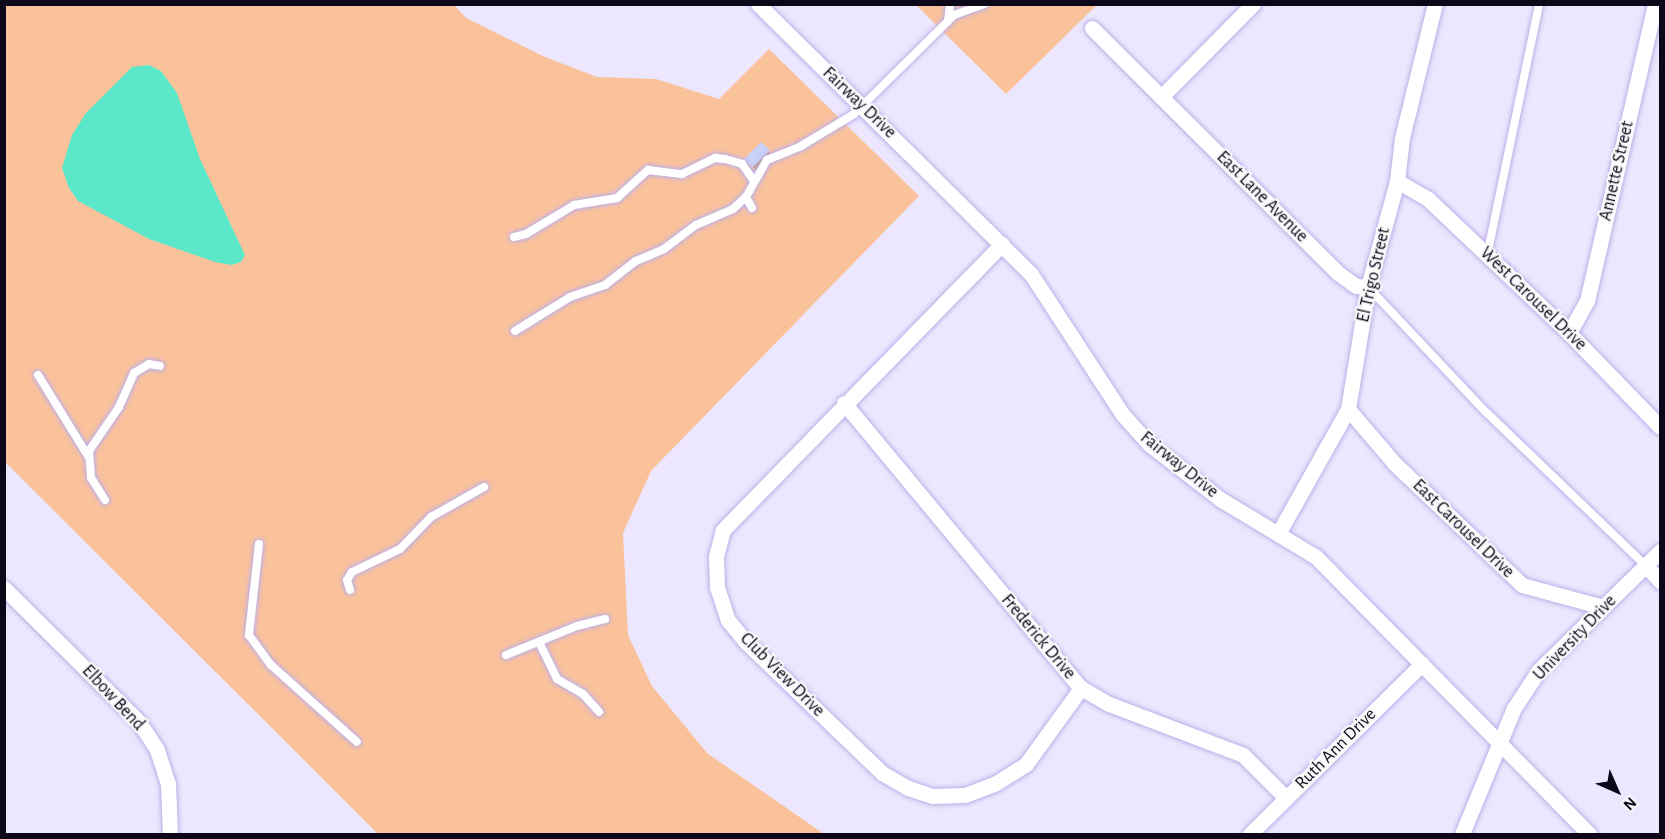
<!DOCTYPE html>
<style>
body{margin:0}
#map{position:relative;width:1665px;height:839px;overflow:hidden;background:#ece7fe;font-family:"Alegreya Sans",sans-serif}
div>[style]{position:absolute}
.green>*{inset:0;background:#fac29b}
.water>*{inset:0;background:#5be7c9}
.shadow>*{inset:0;background:#0003}
.building>*{inset:0;background:#cad1f6}
.roads{filter:drop-shadow(0 0 2px #beafe8) drop-shadow(0 0 2px #beafe8)}
.service>*{height:8px;margin:-4px;padding:0 4px;transform-origin:4px;border-radius:4px;background:#fff}
.minor>*{height:15px;margin:-7.5px;padding:0 7.5px;transform-origin:7.5px;border-radius:7.5px;background:#fff}
span{translate:-50% -50%;white-space:nowrap;text-align:center;line-height:1.15;-webkit-text-stroke:4.5px #f8f8f8;paint-order:stroke}
.street-label{font-size:18px;color:#0d071a}
.frame{position:absolute;inset:0;border:6px solid #0d071a;pointer-events:none}
.north{position:absolute;left:1587px;top:761px;width:60px;height:60px;-webkit-text-stroke:4px #f8f8f8;paint-order:stroke;rotate:135deg;font-size:16px;font-weight:700;line-height:24px;text-align:center;color:#0d071a}
.north::after{content:'';display:block;margin:auto;width:21px;height:27px;background:#0d071a;clip-path:polygon(50% 0,100% 100%,50% 72%,0 100%)}
</style>
<div id="map">
<div class="green">
<i style="clip-path:polygon(4px 5px,454px 5px,466px 18px,545px 57px,597px 77px,656px 79px,719px 99px,769px 49px,919px 196px,651px 471px,623px 533px,628px 635px,652px 686px,707px 753px,824px 834px,378px 834px,5px 462px)"></i>
<i style="clip-path:polygon(916px 5px,1097px 5px,1006px 94px)"></i>
</div>
<div class="water">
<i style="clip-path:polygon(149px 65px,161px 71px,177px 93px,200px 159px,245px 255px,241px 262px,232px 265px,215px 262px,149px 239px,78px 201px,69px 188px,62px 168px,72px 135px,86px 113px,132px 67px)"></i>
</div>
<div class="shadow">
<i style="clip-path:polygon(761px 144px,772px 155px,756px 170px,753px 167px)"></i>
</div>
<div class="building">
<i style="clip-path:polygon(761px 142px,770px 150px,752px 168px,744px 159px)"></i>
</div>
<div class="roads">
<div class="service">
<i style="left:948px;top:21px;width:17px;rotate:-83deg"></i>
<i style="left:752px;top:208px;width:13px;rotate:-119deg"></i>
<i style="left:746px;top:197px;width:43px;rotate:-60.4deg"></i>
<i style="left:767px;top:160px;width:37px;rotate:-22deg"></i>
<i style="left:801px;top:146px;width:62px;rotate:-31.1deg"></i>
<i style="left:854px;top:114px;width:141px;rotate:-44.7deg"></i>
<i style="left:954px;top:15px;width:33px;rotate:-20deg"></i>
<i style="left:514px;top:237px;width:12px;rotate:-14deg"></i>
<i style="left:526px;top:234px;width:56px;rotate:-31.1deg"></i>
<i style="left:574px;top:205px;width:44px;rotate:-9.2deg"></i>
<i style="left:617px;top:198px;width:42px;rotate:-42.1deg"></i>
<i style="left:648px;top:170px;width:34px;rotate:7deg"></i>
<i style="left:682px;top:174px;width:37px;rotate:-26deg"></i>
<i style="left:715px;top:158px;width:10px;rotate:6deg"></i>
<i style="left:725px;top:159px;width:18px;rotate:16deg"></i>
<i style="left:742px;top:164px;width:19px;rotate:55deg"></i>
<i style="left:1487px;top:256px;width:257px;rotate:-78.3deg"></i>
<i style="left:1368px;top:287px;width:172px;rotate:46.7deg"></i>
<i style="left:1486px;top:412px;width:222px;rotate:43.9deg"></i>
<i style="left:515px;top:331px;width:65px;rotate:-31.7deg"></i>
<i style="left:570px;top:297px;width:37px;rotate:-19deg"></i>
<i style="left:605px;top:285px;width:39px;rotate:-38deg"></i>
<i style="left:636px;top:261px;width:30px;rotate:-23deg"></i>
<i style="left:664px;top:249px;width:40px;rotate:-37deg"></i>
<i style="left:696px;top:225px;width:40px;rotate:-23.4deg"></i>
<i style="left:733px;top:209px;width:18px;rotate:-43deg"></i>
<i style="left:38px;top:375px;width:95px;rotate:58.3deg"></i>
<i style="left:105px;top:500px;width:26px;rotate:-122deg"></i>
<i style="left:91px;top:478px;width:27px;rotate:-94deg"></i>
<i style="left:89px;top:451px;width:53px;rotate:-55.7deg"></i>
<i style="left:119px;top:407px;width:37px;rotate:-66deg"></i>
<i style="left:134px;top:373px;width:17px;rotate:-31deg"></i>
<i style="left:149px;top:364px;width:11px;rotate:10deg"></i>
<i style="left:259px;top:544px;width:92px;rotate:96.3deg"></i>
<i style="left:249px;top:635px;width:37px;rotate:54deg"></i>
<i style="left:271px;top:665px;width:115px;rotate:41.8deg"></i>
<i style="left:350px;top:590px;width:10px;rotate:-107deg"></i>
<i style="left:347px;top:580px;width:9px;rotate:-58deg"></i>
<i style="left:352px;top:572px;width:53px;rotate:-25.6deg"></i>
<i style="left:400px;top:549px;width:45px;rotate:-45.9deg"></i>
<i style="left:431px;top:517px;width:61px;rotate:-29.5deg"></i>
<i style="left:540px;top:644px;width:39px;rotate:64deg"></i>
<i style="left:557px;top:679px;width:30px;rotate:30deg"></i>
<i style="left:583px;top:694px;width:24px;rotate:48deg"></i>
<i style="left:506px;top:655px;width:77px;rotate:-22.2deg"></i>
<i style="left:577px;top:626px;width:29px;rotate:-14deg"></i>
</div>
<div class="minor">
<i style="left:758px;top:4px;width:384px;rotate:44.7deg"></i>
<i style="left:1031px;top:274px;width:168px;rotate:56.9deg"></i>
<i style="left:1123px;top:415px;width:39px;rotate:48deg"></i>
<i style="left:1149px;top:444px;width:90px;rotate:37.8deg"></i>
<i style="left:1220px;top:499px;width:112px;rotate:31.1deg"></i>
<i style="left:1316px;top:557px;width:389px;rotate:45.4deg"></i>
<i style="left:1092px;top:28px;width:347px;rotate:44.9deg"></i>
<i style="left:1338px;top:273px;width:22px;rotate:36deg"></i>
<i style="left:1356px;top:286px;width:12px;rotate:5deg"></i>
<i style="left:1161px;top:97px;width:131px;rotate:-45.3deg"></i>
<i style="left:1397px;top:181px;width:36px;rotate:30deg"></i>
<i style="left:1428px;top:199px;width:195px;rotate:43.5deg"></i>
<i style="left:1569px;top:333px;width:131px;rotate:45.9deg"></i>
<i style="left:1002px;top:244px;width:400px;rotate:134.3deg"></i>
<i style="left:723px;top:530px;width:28px;rotate:105deg"></i>
<i style="left:716px;top:557px;width:30px;rotate:88deg"></i>
<i style="left:717px;top:587px;width:35px;rotate:72deg"></i>
<i style="left:728px;top:620px;width:28px;rotate:51deg"></i>
<i style="left:746px;top:642px;width:189px;rotate:43.9deg"></i>
<i style="left:882px;top:773px;width:30px;rotate:30deg"></i>
<i style="left:908px;top:788px;width:26px;rotate:18deg"></i>
<i style="left:933px;top:796px;width:32px;rotate:-2deg"></i>
<i style="left:965px;top:795px;width:33px;rotate:-21deg"></i>
<i style="left:996px;top:783px;width:36px;rotate:-32deg"></i>
<i style="left:1026px;top:764px;width:94px;rotate:-54.1deg"></i>
<i style="left:1569px;top:333px;width:37px;rotate:-61deg"></i>
<i style="left:1587px;top:301px;width:305px;rotate:-77.1deg"></i>
<i style="left:844px;top:403px;width:371px;rotate:50.3deg"></i>
<i style="left:1081px;top:688px;width:32px;rotate:30deg"></i>
<i style="left:1109px;top:704px;width:143px;rotate:20.8deg"></i>
<i style="left:1243px;top:755px;width:61px;rotate:45deg"></i>
<i style="left:1348px;top:409px;width:72px;rotate:49.5deg"></i>
<i style="left:1395px;top:464px;width:175px;rotate:43.6deg"></i>
<i style="left:1522px;top:585px;width:84px;rotate:15.2deg"></i>
<i style="left:1279px;top:532px;width:141px;rotate:-60.7deg"></i>
<i style="left:1348px;top:409px;width:124px;rotate:-80.7deg"></i>
<i style="left:1368px;top:287px;width:110px;rotate:-74.7deg"></i>
<i style="left:1397px;top:181px;width:43px;rotate:-83.4deg"></i>
<i style="left:1402px;top:138px;width:138px;rotate:-76.2deg"></i>
<i style="left:1646px;top:566px;width:21px;rotate:47deg"></i>
<i style="left:4px;top:588px;width:190px;rotate:44.8deg"></i>
<i style="left:139px;top:722px;width:33px;rotate:57deg"></i>
<i style="left:157px;top:750px;width:35px;rotate:72deg"></i>
<i style="left:168px;top:783px;width:51px;rotate:87.8deg"></i>
<i style="left:1250px;top:834px;width:242px;rotate:-44.7deg"></i>
<i style="left:1462px;top:834px;width:136px;rotate:-67.6deg"></i>
<i style="left:1514px;top:708px;width:45px;rotate:-56.7deg"></i>
<i style="left:1539px;top:670px;width:170px;rotate:-44.5deg"></i>
</div>
</div>
<div class="street-label">
<span style="left:859px;top:103px;rotate:44deg">Fairway Drive</span>
<span style="left:1617px;top:171px;rotate:-77deg">Annette Street</span>
<span style="left:1262px;top:197px;rotate:45deg">East Lane Avenue</span>
<span style="left:1374px;top:275px;rotate:-77deg">El Trigo Street</span>
<span style="left:1533px;top:299px;rotate:44deg">West Carousel Drive</span>
<span style="left:1179px;top:465px;rotate:39deg">Fairway Drive</span>
<span style="left:1463px;top:529px;rotate:44deg">East Carousel Drive</span>
<span style="left:1038px;top:637px;rotate:50deg">Frederick Drive</span>
<span style="left:1575px;top:638px;rotate:-46deg">University Drive</span>
<span style="left:782px;top:675px;rotate:45deg">Club View Drive</span>
<span style="left:113px;top:698px;rotate:47deg">Elbow Bend</span>
<span style="left:1336px;top:749px;rotate:-45deg">Ruth Ann Drive</span>
</div>
<div class="frame"></div>
<div class="north">N</div>
</div>
